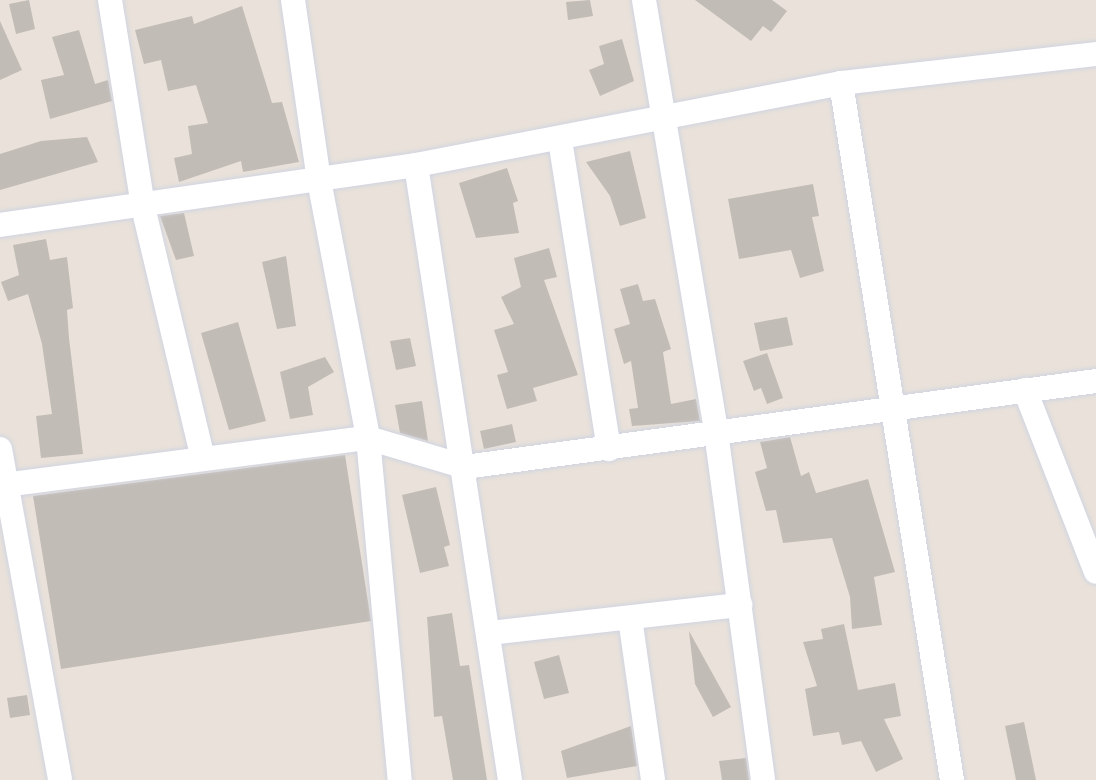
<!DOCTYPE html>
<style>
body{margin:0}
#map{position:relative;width:1096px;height:780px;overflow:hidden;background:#eae2da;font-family:"Roboto Condensed",sans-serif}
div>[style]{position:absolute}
.building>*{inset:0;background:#c2bcb6}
.roads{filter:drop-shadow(0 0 2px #cfd4e1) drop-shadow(0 0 2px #cfd4e1)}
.street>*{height:24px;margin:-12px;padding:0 12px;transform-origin:12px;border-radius:12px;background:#fff}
span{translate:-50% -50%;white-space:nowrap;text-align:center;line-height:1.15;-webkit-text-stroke:4.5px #fff;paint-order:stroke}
</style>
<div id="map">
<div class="building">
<i style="clip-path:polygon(29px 0,35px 29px,16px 34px,9px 4px)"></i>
<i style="clip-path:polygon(590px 0,593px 16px,568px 20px,566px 2px)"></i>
<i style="clip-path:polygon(695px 0,772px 0,787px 11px,771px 32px,763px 26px,751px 41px)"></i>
<i style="clip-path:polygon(242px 6px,272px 103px,282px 102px,299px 162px,243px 172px,241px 161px,179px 182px,174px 158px,192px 154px,188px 126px,208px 123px,196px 85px,168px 91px,161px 60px,144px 64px,135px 30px,192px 16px,194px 24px)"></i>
<i style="clip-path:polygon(0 21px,22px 70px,0 80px)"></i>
<i style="clip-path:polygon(79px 30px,95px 84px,108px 80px,112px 101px,50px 119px,41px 80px,64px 75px,52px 37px)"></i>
<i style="clip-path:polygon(622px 39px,634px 81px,600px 96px,589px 70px,604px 64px,599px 46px)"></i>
<i style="clip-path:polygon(87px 137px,98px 162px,0 190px,0 154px,41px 141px)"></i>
<i style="clip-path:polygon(630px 151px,646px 218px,620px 226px,610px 196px,586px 162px)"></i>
<i style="clip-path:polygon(507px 168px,518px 201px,513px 203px,519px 233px,476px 238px,459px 183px)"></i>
<i style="clip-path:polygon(813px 184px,819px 216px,812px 217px,824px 271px,800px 278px,791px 250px,739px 259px,728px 199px)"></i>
<i style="clip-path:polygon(184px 213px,194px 256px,176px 260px,160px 216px)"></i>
<i style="clip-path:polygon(46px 239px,50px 260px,67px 257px,73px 308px,67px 310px,69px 338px,83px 454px,41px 458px,36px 416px,52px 414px,42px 344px,28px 294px,8px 301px,1px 282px,19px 275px,13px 245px)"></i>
<i style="clip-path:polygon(549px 248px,557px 277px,544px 280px,578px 375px,533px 388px,537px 401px,507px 409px,497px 375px,508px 372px,494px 330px,514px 324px,501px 297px,521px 287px,514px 258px)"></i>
<i style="clip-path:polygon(286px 256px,296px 326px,277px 329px,262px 262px)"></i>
<i style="clip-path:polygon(638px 284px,643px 301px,655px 299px,671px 349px,663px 352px,671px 404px,696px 399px,700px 421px,632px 426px,629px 409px,638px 408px,631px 361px,624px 364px,614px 329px,630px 324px,620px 289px)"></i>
<i style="clip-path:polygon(787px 317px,793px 345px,760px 351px,754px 323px)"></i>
<i style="clip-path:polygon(238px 322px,266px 421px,229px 430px,201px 333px)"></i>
<i style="clip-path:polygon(410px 338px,416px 366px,396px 370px,390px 341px)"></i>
<i style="clip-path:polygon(767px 353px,783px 398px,767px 404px,761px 388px,754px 391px,743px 361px)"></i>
<i style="clip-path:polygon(325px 357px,334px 372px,308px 387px,313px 415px,290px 419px,280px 372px)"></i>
<i style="clip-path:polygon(422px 401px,428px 441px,400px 433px,395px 405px)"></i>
<i style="clip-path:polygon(512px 424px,516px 442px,484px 449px,480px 431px)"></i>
<i style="clip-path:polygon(790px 437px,801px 476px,809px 472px,816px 493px,868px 479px,895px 572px,874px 577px,882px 625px,852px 629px,850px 597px,832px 538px,783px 543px,776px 510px,766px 511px,755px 472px,767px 468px,760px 442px)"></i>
<i style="clip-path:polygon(345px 455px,371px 621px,61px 669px,33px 496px)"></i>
<i style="clip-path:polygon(436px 487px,450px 545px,444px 547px,449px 566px,420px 573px,402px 495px)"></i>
<i style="clip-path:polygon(452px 613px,460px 666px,469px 665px,487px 780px,453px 780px,442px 716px,434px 717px,427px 617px)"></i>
<i style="clip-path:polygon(844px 624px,858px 690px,895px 683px,901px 716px,884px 719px,903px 759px,876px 772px,861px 741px,842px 745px,839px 732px,813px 736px,805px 689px,817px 686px,803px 642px,823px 639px,821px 629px)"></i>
<i style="clip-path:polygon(689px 631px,731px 707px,713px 717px,695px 684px)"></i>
<i style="clip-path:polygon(559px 655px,569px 693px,544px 699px,534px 662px)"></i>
<i style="clip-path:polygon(27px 695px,30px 715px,10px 718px,7px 698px)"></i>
<i style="clip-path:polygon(1024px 722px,1036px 780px,1016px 780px,1005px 726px)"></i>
<i style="clip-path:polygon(631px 726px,637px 766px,567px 778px,561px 751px)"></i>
<i style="clip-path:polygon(746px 758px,749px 780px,722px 780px,719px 761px)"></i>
</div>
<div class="roads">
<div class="street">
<i style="left:110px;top:0;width:210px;rotate:80.9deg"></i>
<i style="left:143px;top:207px;width:258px;rotate:76.6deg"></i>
<i style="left:293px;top:0;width:182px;rotate:81.8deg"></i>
<i style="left:319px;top:180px;width:263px;rotate:79.2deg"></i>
<i style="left:368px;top:438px;width:343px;rotate:84.7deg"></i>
<i style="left:644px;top:0;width:438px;rotate:80.5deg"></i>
<i style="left:716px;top:432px;width:351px;rotate:82.3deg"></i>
<i style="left:841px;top:83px;width:706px;rotate:80.95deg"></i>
<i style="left:560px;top:140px;width:313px;rotate:81deg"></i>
<i style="left:416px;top:165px;width:622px;rotate:81.31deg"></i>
<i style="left:0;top:225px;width:420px;rotate:-8.2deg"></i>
<i style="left:416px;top:165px;width:433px;rotate:-10.9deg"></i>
<i style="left:841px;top:83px;width:257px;rotate:-6.5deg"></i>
<i style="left:1025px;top:390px;width:195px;rotate:68.7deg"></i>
<i style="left:0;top:449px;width:336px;rotate:79.7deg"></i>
<i style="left:4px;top:485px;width:367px;rotate:-7.4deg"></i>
<i style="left:368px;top:438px;width:101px;rotate:16.6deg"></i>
<i style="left:465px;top:467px;width:637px;rotate:-7.76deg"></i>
<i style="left:630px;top:618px;width:164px;rotate:81.9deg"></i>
<i style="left:489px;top:633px;width:253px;rotate:-6.4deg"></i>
</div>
</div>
</div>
